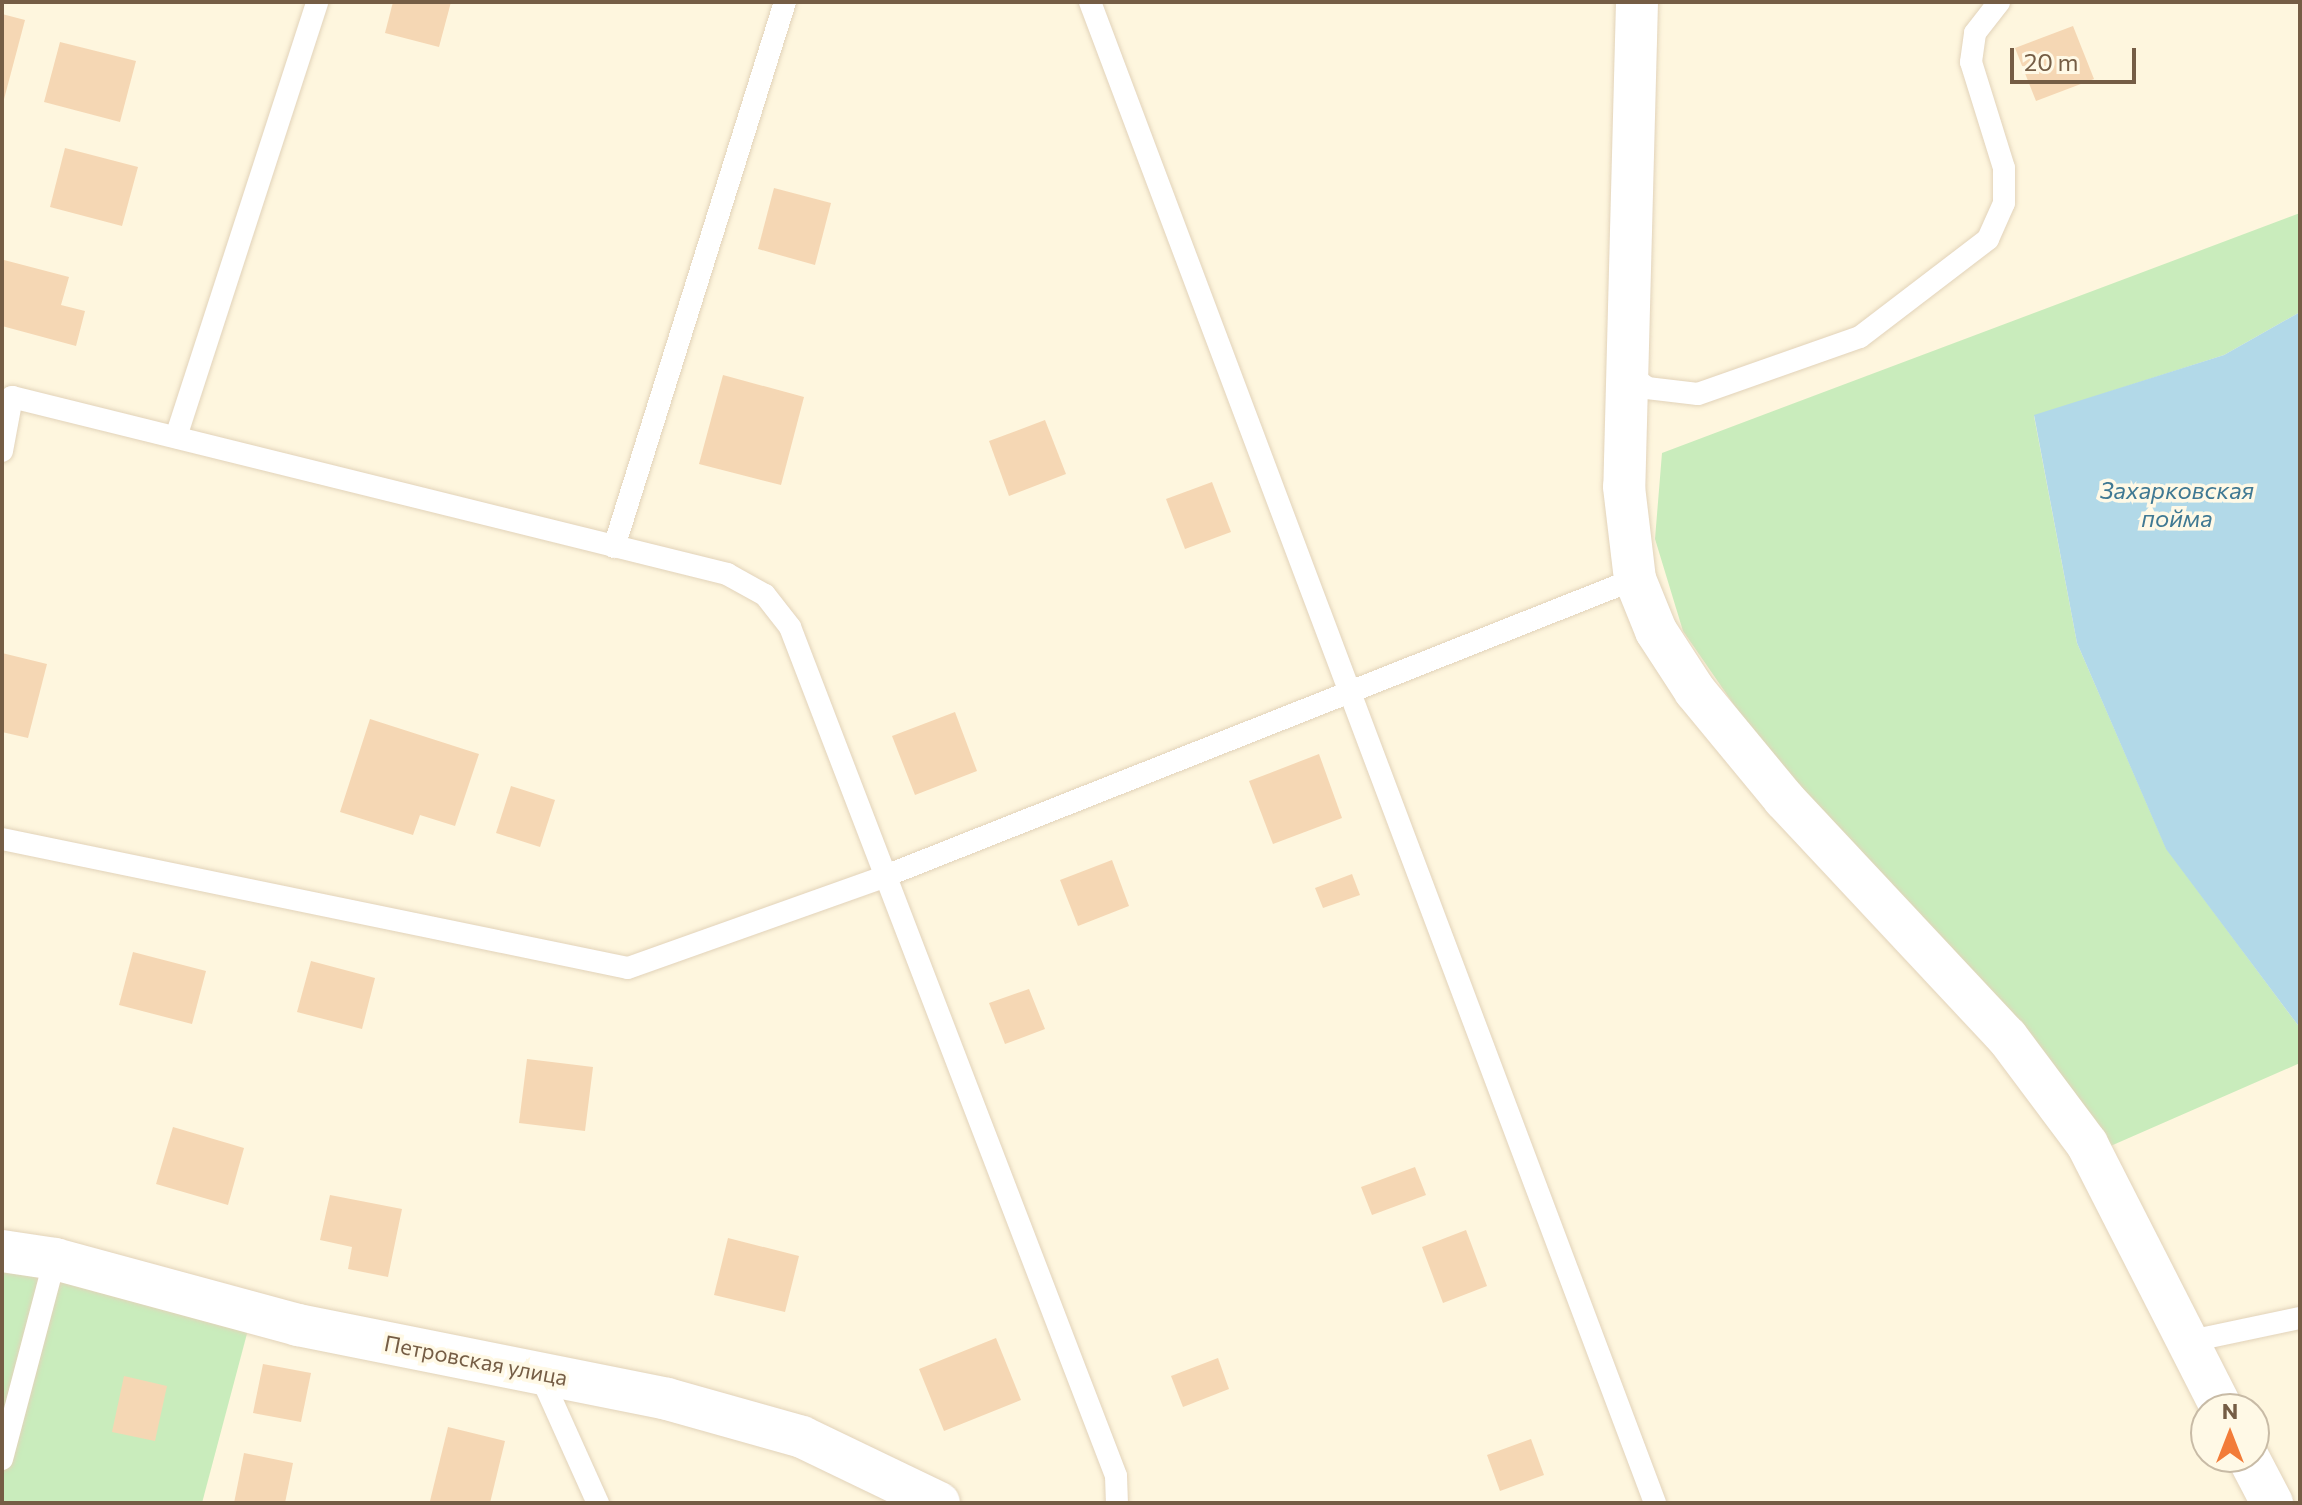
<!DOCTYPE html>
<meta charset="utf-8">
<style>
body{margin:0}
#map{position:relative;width:2302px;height:1505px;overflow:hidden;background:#fef6de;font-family:Commissioner,sans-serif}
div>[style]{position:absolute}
.green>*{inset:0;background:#c9ecbc}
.water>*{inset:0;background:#b2d9e8}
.building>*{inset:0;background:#f5d7b4}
.roads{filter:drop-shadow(0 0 2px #e2d3ba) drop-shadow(0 0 2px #e2d3ba)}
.lane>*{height:22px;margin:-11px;padding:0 11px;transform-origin:11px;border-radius:11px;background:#fff}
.street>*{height:42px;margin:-21px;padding:0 21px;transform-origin:21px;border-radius:21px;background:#fff}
span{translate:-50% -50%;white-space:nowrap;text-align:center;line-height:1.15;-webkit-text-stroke:7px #fff9e6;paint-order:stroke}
.street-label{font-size:22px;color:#755d45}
.water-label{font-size:24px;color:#407993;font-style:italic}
.frame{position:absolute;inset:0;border:4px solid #755d45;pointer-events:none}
.north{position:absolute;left:2190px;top:1393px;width:80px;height:80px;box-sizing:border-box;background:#fff9e6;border:2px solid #c8bba6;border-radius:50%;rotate:0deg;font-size:22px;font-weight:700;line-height:32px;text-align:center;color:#755d45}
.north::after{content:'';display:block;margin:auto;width:28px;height:36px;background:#f27c39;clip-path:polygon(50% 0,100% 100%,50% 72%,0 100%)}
.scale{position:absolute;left:2010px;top:48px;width:126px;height:36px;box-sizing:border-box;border:4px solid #755d45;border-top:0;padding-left:10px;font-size:24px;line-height:28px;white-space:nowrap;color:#755d45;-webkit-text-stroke:6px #fff9e6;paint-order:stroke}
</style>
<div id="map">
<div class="green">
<i style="clip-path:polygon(2300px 213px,2300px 312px,2224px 355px,2034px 416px,2077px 643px,2166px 848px,2300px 1028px,2300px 1063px,2106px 1148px,1779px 770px,1683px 631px,1655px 539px,1662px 453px)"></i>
<i style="clip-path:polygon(2px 1260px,249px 1326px,202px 1503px,2px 1503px)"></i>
</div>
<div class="water">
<i style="clip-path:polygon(2300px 312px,2300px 1028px,2166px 849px,2077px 643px,2034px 415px,2224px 355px)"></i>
</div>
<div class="building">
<i style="clip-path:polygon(393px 2px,451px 2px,439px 47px,385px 33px)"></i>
<i style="clip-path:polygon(2px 14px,25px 20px,3px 103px,2px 103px)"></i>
<i style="clip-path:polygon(2073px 26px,2094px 79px,2036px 101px,2015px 48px)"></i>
<i style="clip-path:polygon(60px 42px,136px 61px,120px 122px,44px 102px)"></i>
<i style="clip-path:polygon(65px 148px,138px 167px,122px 226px,50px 207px)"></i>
<i style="clip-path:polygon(774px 188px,831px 203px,815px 265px,758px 249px)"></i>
<i style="clip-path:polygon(4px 260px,69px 277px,61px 305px,85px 311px,76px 346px,2px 326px)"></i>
<i style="clip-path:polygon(723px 375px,804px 397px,781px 485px,699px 464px)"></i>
<i style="clip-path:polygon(1045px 420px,1066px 474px,1009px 496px,989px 441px)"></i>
<i style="clip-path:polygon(1212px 482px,1231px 532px,1185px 549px,1166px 499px)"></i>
<i style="clip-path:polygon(2px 653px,47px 664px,28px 738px,2px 732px)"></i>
<i style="clip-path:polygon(955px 712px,977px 771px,915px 795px,892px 736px)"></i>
<i style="clip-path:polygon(370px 719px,479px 754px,455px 826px,420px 815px,413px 835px,340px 812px)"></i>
<i style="clip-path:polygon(1319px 754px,1342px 818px,1273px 844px,1249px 781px)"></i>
<i style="clip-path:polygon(511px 786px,555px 800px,540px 847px,496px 833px)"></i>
<i style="clip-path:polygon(1112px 860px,1129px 906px,1078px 926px,1060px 880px)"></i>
<i style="clip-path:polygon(1352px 874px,1360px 895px,1323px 908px,1315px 888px)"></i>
<i style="clip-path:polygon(133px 952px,206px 971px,192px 1024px,119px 1005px)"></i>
<i style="clip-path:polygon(311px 961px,375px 978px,362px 1029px,297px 1012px)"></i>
<i style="clip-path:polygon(1029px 989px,1045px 1029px,1005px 1044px,989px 1003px)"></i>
<i style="clip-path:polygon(527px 1059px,593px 1067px,585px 1131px,519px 1123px)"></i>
<i style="clip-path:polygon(173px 1127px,244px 1148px,228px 1205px,156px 1184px)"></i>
<i style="clip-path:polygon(1415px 1167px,1426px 1195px,1372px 1215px,1361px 1187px)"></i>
<i style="clip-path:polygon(330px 1195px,402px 1209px,388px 1277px,348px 1269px,352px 1247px,320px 1240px)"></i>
<i style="clip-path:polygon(1466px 1230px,1487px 1286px,1443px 1303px,1422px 1247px)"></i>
<i style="clip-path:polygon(728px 1238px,799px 1256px,785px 1312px,714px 1295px)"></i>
<i style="clip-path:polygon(996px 1338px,1021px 1400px,944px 1431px,919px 1369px)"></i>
<i style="clip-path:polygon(1218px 1358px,1229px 1389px,1183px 1407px,1171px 1376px)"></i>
<i style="clip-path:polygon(263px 1364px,311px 1373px,301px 1422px,253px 1413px)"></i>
<i style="clip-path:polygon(124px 1376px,167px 1386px,155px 1441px,112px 1432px)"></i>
<i style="clip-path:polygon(448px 1427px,505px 1441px,490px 1503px,430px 1501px)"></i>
<i style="clip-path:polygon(1531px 1439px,1544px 1475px,1500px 1491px,1487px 1455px)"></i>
<i style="clip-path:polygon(244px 1453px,293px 1463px,285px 1503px,234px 1503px)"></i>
</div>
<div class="roads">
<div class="lane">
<i style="left:1090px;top:2px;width:1604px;rotate:69.37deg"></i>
<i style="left:1626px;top:372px;width:26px;rotate:37deg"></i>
<i style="left:1647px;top:388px;width:51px;rotate:6.7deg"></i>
<i style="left:1698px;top:394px;width:172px;rotate:-19.4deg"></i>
<i style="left:1860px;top:337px;width:161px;rotate:-37.4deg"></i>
<i style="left:1988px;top:239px;width:39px;rotate:-66deg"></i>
<i style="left:2004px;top:203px;width:35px;rotate:-90deg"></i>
<i style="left:2004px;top:168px;width:111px;rotate:-107.3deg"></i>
<i style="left:1971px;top:62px;width:29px;rotate:-82deg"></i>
<i style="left:1975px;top:33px;width:39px;rotate:-52deg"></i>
<i style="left:176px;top:437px;width:457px;rotate:-72deg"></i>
<i style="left:2px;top:451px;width:55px;rotate:-79.5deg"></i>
<i style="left:12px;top:397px;width:737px;rotate:13.9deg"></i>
<i style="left:727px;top:574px;width:43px;rotate:28.9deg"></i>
<i style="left:765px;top:595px;width:41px;rotate:52deg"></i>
<i style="left:790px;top:627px;width:909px;rotate:68.99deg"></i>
<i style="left:1116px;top:1476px;width:27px;rotate:88deg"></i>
<i style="left:614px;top:547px;width:571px;rotate:-72.58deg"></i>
<i style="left:2px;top:839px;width:639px;rotate:11.64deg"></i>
<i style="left:628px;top:968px;width:271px;rotate:-19.6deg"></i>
<i style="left:883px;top:877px;width:809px;rotate:-21.62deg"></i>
<i style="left:2186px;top:1342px;width:116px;rotate:-11.9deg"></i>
<i style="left:539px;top:1372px;width:144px;rotate:65.8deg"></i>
<i style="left:2px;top:1459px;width:207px;rotate:-75.2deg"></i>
</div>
<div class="street">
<i style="left:1637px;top:2px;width:485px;rotate:91.5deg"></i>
<i style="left:1624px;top:487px;width:93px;rotate:83.2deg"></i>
<i style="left:1635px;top:579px;width:56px;rotate:68deg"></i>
<i style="left:1656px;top:631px;width:72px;rotate:57deg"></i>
<i style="left:1695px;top:691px;width:140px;rotate:50.5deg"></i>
<i style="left:1784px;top:799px;width:326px;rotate:46.9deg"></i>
<i style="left:2007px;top:1037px;width:134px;rotate:53.2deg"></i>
<i style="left:2087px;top:1144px;width:297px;rotate:63deg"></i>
<i style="left:2px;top:1251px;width:54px;rotate:8.6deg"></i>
<i style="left:55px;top:1259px;width:252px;rotate:15.2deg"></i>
<i style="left:298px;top:1325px;width:376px;rotate:11.3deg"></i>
<i style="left:667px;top:1399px;width:140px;rotate:15.7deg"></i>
<i style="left:802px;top:1437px;width:152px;rotate:25.7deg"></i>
<i style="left:2248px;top:1457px;width:52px;rotate:62.4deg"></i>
</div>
</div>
<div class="street-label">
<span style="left:476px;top:1360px;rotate:11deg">Петровская улица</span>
</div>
<div class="water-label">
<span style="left:2177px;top:504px">Захарковская<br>пойма</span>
</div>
<div class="frame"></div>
<div class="north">N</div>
<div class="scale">20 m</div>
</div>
